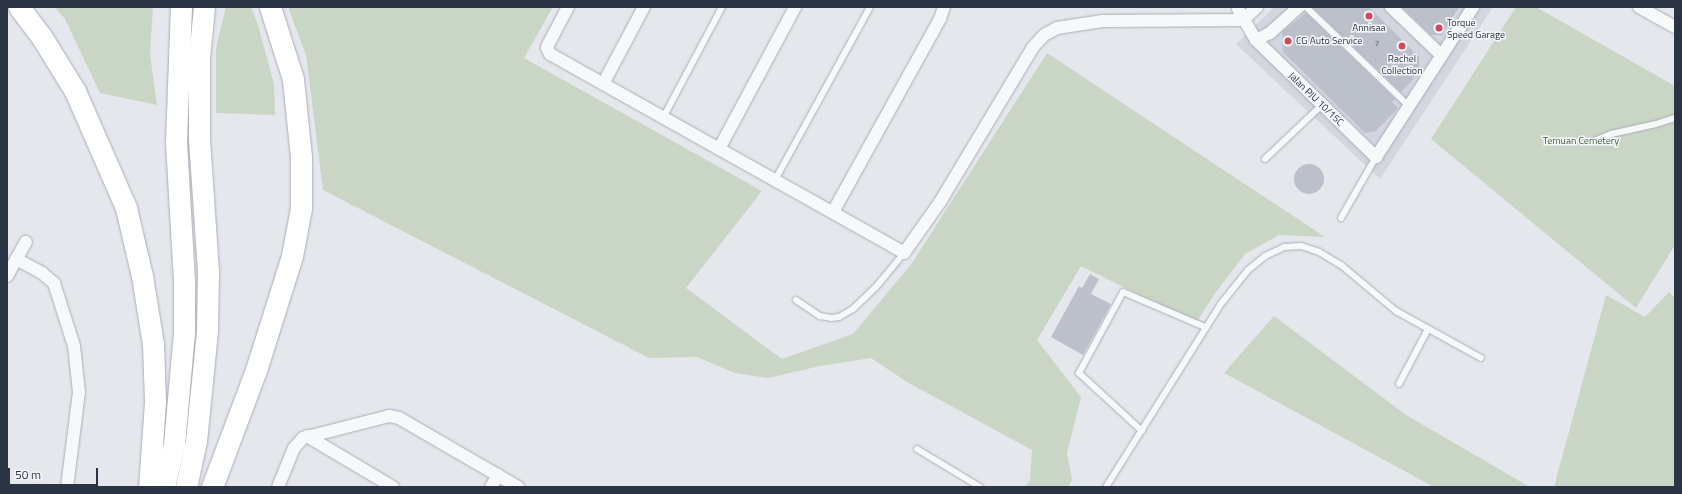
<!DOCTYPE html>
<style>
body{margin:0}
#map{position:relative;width:1682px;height:494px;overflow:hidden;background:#e4e7ec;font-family:"Titillium Web",sans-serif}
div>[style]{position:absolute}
.built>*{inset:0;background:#d2d6de}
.green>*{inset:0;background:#c9d6c5}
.building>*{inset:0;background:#bbc0ca}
.round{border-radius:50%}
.roads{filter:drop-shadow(0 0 1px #a9aeb7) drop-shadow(0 0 1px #a9aeb7)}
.lane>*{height:6px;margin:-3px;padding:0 3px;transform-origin:3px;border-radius:3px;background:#f7f8fa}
.street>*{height:12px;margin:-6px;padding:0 6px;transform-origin:6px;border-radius:6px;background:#f7f8fa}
.highway>*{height:21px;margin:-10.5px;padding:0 10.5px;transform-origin:10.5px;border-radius:10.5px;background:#fff}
.dots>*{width:11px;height:11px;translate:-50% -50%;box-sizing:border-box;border:2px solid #f4f6f9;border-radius:50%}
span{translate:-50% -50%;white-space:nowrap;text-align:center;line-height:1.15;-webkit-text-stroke:3px #f4f6f9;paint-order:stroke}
.number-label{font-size:8px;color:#4f5766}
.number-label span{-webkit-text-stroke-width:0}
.poi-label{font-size:10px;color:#2b3445}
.left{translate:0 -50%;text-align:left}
.street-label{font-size:10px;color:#2b3445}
.park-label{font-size:10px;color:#3f6138}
.frame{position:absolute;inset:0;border:8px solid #2b3445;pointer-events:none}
.scale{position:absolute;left:8px;top:468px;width:90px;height:18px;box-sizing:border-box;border:2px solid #2b3445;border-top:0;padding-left:5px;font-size:12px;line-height:14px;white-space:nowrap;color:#2b3445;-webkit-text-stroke:3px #f4f6f9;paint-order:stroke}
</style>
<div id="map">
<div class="built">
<i style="clip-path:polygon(1274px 7px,1493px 7px,1380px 179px,1236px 44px)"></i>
</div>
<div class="green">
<i style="clip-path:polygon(55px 7px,153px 7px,150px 54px,157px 105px,100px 93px,65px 19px)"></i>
<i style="clip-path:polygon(226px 7px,251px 7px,258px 25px,274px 84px,275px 115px,216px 113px,216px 48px)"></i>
<i style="clip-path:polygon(288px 7px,553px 7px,524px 58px,762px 191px,686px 288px,782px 359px,853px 334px,912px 263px,1047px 53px,1325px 237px,1279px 235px,1245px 254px,1216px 292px,1196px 323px,1081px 266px,1037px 340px,1081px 397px,1067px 453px,1072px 480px,1068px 487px,1025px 487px,1030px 480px,1032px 450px,907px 382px,871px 358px,820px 366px,768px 378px,735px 373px,697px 357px,649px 358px,323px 190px,306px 55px)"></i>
<i style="clip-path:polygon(1516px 7px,1536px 7px,1675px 86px,1675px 245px,1636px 308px,1431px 139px)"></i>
<i style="clip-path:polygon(1669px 292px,1675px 298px,1675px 487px,1554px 487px,1606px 295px,1645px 317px)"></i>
<i style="clip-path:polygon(1274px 316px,1406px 415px,1530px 487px,1434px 487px,1224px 373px)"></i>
</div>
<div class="building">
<i style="clip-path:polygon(1369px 7px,1419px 57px,1419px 68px,1411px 82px,1401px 92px,1313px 8px)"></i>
<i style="clip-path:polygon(1402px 7px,1459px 7px,1442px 35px,1431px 35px)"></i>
<i style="clip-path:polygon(1306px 13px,1395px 99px,1392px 102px,1398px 108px,1376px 131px,1365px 133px,1283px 52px,1282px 32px)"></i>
<i class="round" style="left:1294px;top:164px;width:30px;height:30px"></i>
<i style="clip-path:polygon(1090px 274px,1099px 279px,1091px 294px,1111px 304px,1083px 355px,1051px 337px,1079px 286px,1082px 288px)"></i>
</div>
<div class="roads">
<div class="lane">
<i style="left:1306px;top:7px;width:143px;rotate:43.9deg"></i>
<i style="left:663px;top:118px;width:126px;rotate:-62deg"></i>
<i style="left:1594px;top:141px;width:18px;rotate:-22deg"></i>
<i style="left:1611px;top:134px;width:46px;rotate:-12.5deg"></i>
<i style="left:1656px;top:124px;width:20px;rotate:-18deg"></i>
<i style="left:1265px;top:159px;width:79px;rotate:-43.5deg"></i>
<i style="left:775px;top:180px;width:197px;rotate:-61.2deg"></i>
<i style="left:1341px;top:218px;width:70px;rotate:-60.2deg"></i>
<i style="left:796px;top:300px;width:29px;rotate:34deg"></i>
<i style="left:820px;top:316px;width:11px;rotate:10deg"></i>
<i style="left:831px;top:318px;width:8px;rotate:-7deg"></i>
<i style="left:839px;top:317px;width:16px;rotate:-30deg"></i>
<i style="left:853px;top:309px;width:32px;rotate:-44deg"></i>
<i style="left:876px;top:287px;width:44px;rotate:-50.5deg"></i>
<i style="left:1399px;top:384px;width:62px;rotate:-62.2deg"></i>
<i style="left:1142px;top:431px;width:86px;rotate:-137.4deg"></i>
<i style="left:1079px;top:373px;width:92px;rotate:-61.5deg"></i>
<i style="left:1123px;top:292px;width:89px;rotate:23.1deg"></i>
<i style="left:917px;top:449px;width:74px;rotate:31.1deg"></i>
<i style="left:1106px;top:487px;width:215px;rotate:-57.9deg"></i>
<i style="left:1220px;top:305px;width:45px;rotate:-51.3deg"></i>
<i style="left:1248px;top:270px;width:22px;rotate:-39deg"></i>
<i style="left:1265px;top:256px;width:21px;rotate:-25deg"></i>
<i style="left:1284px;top:247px;width:17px;rotate:-3deg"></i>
<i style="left:1301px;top:246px;width:19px;rotate:18deg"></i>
<i style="left:1319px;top:252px;width:26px;rotate:31deg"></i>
<i style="left:1341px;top:265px;width:72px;rotate:39.9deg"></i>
<i style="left:1396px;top:311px;width:97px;rotate:28.9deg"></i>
</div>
<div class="street">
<i style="left:568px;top:7px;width:43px;rotate:117.8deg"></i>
<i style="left:548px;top:45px;width:3px;rotate:108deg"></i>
<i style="left:547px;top:48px;width:7px;rotate:63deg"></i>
<i style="left:550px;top:54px;width:406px;rotate:29.3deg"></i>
<i style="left:904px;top:253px;width:62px;rotate:-54.8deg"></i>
<i style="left:940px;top:202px;width:181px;rotate:-59deg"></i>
<i style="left:1033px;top:47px;width:16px;rotate:-47deg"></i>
<i style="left:1044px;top:35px;width:15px;rotate:-28deg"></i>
<i style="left:1057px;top:28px;width:46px;rotate:-8.8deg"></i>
<i style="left:1102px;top:21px;width:141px;rotate:-0.4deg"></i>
<i style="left:1243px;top:20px;width:19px;rotate:-43deg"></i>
<i style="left:1391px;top:7px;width:69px;rotate:43.8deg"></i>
<i style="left:1639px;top:7px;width:41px;rotate:29.1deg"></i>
<i style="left:1238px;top:9px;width:36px;rotate:60deg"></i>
<i style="left:1256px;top:40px;width:168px;rotate:44.3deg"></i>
<i style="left:1376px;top:157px;width:179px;rotate:-57.1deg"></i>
<i style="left:1256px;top:40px;width:16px;rotate:-27deg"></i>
<i style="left:1270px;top:33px;width:39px;rotate:-42deg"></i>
<i style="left:603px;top:84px;width:87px;rotate:-62deg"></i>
<i style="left:719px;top:149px;width:161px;rotate:-61.8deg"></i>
<i style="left:833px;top:212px;width:221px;rotate:-61deg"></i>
<i style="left:940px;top:19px;width:13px;rotate:-72deg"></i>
<i style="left:16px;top:259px;width:30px;rotate:28deg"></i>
<i style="left:42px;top:273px;width:16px;rotate:40deg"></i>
<i style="left:54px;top:283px;width:66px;rotate:72.4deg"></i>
<i style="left:74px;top:346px;width:46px;rotate:83.8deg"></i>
<i style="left:79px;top:392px;width:96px;rotate:97.2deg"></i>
<i style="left:7px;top:276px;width:39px;rotate:-61deg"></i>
<i style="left:307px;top:436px;width:100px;rotate:30.7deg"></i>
<i style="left:278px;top:487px;width:42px;rotate:-67.7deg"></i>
<i style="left:294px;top:448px;width:13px;rotate:-48deg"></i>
<i style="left:303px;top:438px;width:89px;rotate:-14.3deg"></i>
<i style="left:389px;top:416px;width:10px;rotate:11deg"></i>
<i style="left:399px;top:418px;width:138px;rotate:30.1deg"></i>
<i style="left:491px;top:487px;width:14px;rotate:-60deg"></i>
</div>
<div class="highway">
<i style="left:19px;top:7px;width:36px;rotate:53deg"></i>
<i style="left:41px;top:36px;width:65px;rotate:58.3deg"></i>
<i style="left:75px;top:91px;width:128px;rotate:66.4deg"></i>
<i style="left:126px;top:208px;width:70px;rotate:76.8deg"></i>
<i style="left:142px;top:276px;width:69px;rotate:80.8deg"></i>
<i style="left:153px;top:344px;width:58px;rotate:88deg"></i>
<i style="left:155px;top:402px;width:85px;rotate:94deg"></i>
<i style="left:164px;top:487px;width:44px;rotate:-76.9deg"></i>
<i style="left:174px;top:444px;width:112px;rotate:-84.9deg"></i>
<i style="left:184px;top:332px;width:51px;rotate:-90deg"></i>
<i style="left:184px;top:281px;width:139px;rotate:-93.3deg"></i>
<i style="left:176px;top:142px;width:135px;rotate:-87.9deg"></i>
<i style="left:186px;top:487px;width:47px;rotate:-77.7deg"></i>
<i style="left:196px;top:441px;width:112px;rotate:-84.3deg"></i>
<i style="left:207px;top:330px;width:59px;rotate:-89deg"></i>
<i style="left:208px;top:271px;width:133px;rotate:-93.9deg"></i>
<i style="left:199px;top:138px;width:80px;rotate:-90deg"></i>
<i style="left:199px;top:58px;width:51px;rotate:-84.4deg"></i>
<i style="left:212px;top:487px;width:128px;rotate:-69.4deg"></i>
<i style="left:257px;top:367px;width:116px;rotate:-72.5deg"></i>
<i style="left:292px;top:256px;width:49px;rotate:-79.4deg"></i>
<i style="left:301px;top:208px;width:51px;rotate:-90deg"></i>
<i style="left:301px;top:157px;width:78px;rotate:-95.9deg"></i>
<i style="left:293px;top:79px;width:76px;rotate:-107.7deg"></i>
</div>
</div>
<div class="dots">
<i style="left:1369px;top:16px;background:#d1495b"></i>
<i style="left:1439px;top:28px;background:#d1495b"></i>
<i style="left:1288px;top:41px;background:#d1495b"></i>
<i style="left:1402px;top:46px;background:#d1495b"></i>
</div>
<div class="number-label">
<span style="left:1377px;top:44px">7</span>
</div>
<div class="poi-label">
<span class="left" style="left:1447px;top:28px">Torque<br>Speed Garage</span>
<span style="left:1369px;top:28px">Annisaa</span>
<span class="left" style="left:1296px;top:41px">CG Auto Service</span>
<span style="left:1402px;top:64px">Rachel<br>Collection</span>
</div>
<div class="street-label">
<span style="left:1316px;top:99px;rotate:44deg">Jalan PJU 10/15C</span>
</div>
<div class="park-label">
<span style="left:1581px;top:141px">Temuan Cemetery</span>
</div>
<div class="frame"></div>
<div class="scale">50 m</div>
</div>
